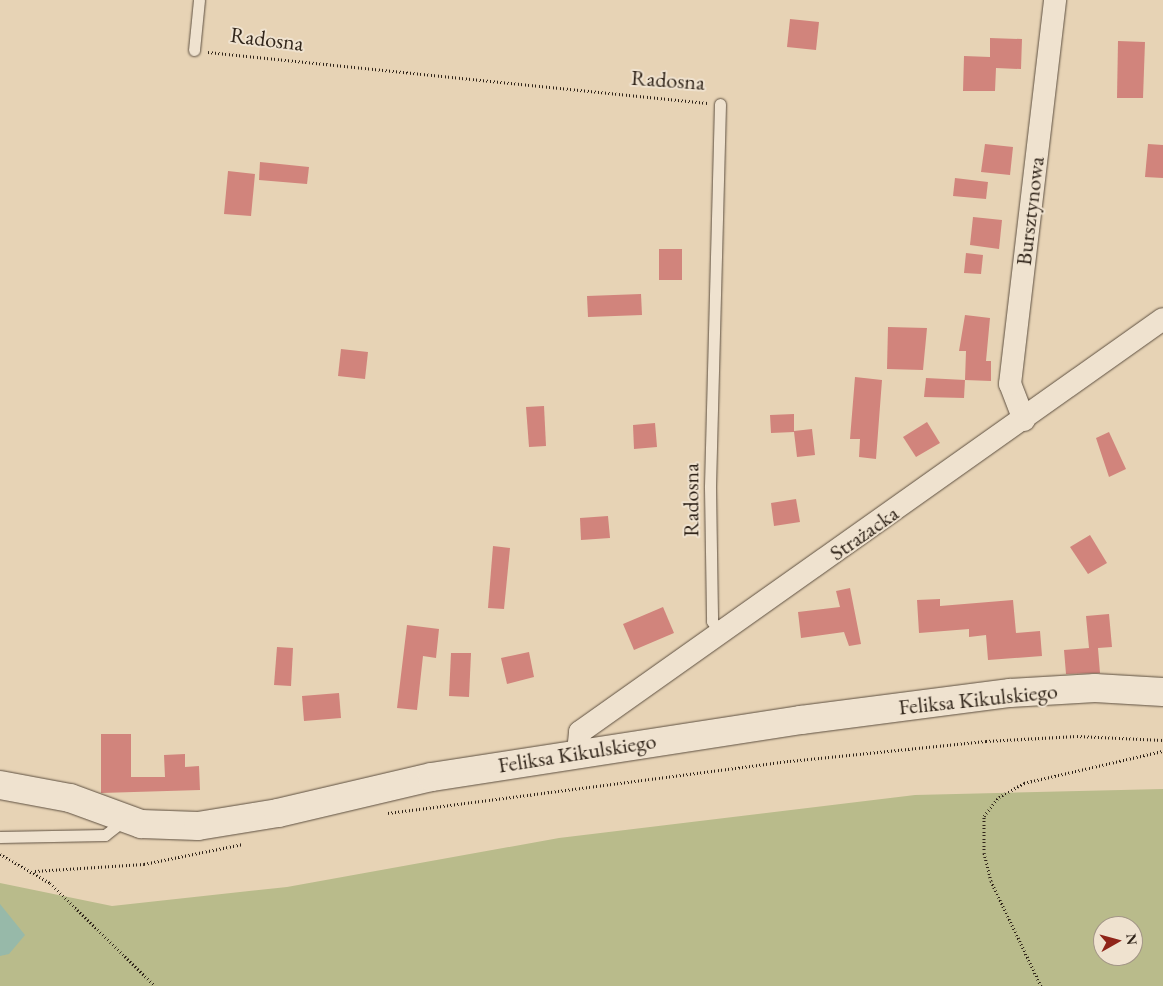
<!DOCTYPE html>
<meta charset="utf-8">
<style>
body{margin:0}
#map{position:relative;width:1163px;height:986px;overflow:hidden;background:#e7d3b5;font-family:"EB Garamond",serif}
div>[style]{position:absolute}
.green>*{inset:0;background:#b9bb8b}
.water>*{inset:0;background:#97b9a9}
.building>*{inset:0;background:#d1847c}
.path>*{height:3px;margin-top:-1.5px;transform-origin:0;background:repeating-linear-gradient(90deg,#31251a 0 1px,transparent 0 3.5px)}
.roads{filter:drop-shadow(0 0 1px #5e5041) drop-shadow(0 0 1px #5e5041)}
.lane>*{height:11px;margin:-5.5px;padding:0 5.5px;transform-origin:5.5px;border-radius:5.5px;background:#efe2cf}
.street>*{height:22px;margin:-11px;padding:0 11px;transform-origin:11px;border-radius:11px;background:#efe2cf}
.secondary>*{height:28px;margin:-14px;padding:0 14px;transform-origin:14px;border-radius:14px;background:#efe2cf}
span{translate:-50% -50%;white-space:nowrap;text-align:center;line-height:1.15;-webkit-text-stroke:4px #efe2cf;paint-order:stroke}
.street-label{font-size:22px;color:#31251a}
.north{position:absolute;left:1093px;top:916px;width:50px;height:50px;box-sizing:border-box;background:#efe2cf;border:1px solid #a39687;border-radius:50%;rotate:83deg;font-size:14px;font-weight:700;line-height:20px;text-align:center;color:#31251a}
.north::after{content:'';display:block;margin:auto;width:18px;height:22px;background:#8f2418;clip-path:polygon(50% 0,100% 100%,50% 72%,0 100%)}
</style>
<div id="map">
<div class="green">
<i style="clip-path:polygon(evenodd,1163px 789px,1163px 986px,0 986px,0 883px,112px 906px,287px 887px,559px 838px,915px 795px,1163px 789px,1103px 926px,1133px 926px,1133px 956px,1103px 956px,1103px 926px)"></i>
</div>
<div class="water">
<i style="clip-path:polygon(0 904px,25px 935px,9px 954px,0 956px)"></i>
</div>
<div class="building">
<i style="clip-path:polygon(790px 19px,819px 22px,816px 50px,787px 47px)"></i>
<i style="clip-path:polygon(990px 38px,1022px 39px,1021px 69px,996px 68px,995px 91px,963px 91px,964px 56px,990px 57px)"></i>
<i style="clip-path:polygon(1118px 41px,1145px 42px,1143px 98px,1117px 98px)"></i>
<i style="clip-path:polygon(985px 144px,1013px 147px,1010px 175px,981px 172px)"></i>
<i style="clip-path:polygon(1148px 144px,1163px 145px,1163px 178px,1145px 177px)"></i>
<i style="clip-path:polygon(260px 162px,309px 167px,307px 184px,259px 180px)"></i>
<i style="clip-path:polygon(228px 171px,255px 174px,251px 216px,224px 214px)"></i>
<i style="clip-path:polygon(955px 178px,988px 182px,986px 199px,953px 196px)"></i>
<i style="clip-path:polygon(973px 217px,1002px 220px,999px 249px,970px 245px)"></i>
<i style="clip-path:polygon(659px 249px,682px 249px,682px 280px,659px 280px)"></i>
<i style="clip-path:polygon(966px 253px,983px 255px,981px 274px,964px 273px)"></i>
<i style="clip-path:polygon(641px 294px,642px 315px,588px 317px,587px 296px)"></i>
<i style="clip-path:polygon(965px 315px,990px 318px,986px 361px,991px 361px,991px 381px,965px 380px,966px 351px,959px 351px)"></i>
<i style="clip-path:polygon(888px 327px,927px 328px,923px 370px,887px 369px)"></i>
<i style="clip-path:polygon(341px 349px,368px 352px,365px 379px,338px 376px)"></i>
<i style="clip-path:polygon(855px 377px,882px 380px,876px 459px,859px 457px,860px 439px,850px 439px)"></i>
<i style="clip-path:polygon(926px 378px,965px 380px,964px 398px,924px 397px)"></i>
<i style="clip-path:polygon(544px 406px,546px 446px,529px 447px,526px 407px)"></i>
<i style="clip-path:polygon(794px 414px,794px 431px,812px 429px,815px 455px,797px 457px,794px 432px,771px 433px,770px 415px)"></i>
<i style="clip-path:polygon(927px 422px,940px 443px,916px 457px,903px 437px)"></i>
<i style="clip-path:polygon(655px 423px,657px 447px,634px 449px,633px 425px)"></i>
<i style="clip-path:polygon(1109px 432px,1126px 469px,1109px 477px,1096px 438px)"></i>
<i style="clip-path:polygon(796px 499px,800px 522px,774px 526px,771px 503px)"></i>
<i style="clip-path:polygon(608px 516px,610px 538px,581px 540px,580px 518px)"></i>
<i style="clip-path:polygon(1090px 535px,1107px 563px,1088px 574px,1070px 547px)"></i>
<i style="clip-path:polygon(493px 546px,510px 548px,504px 609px,488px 608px)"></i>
<i style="clip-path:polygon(850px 588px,861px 644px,849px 646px,844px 632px,801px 638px,798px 612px,840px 607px,836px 591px)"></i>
<i style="clip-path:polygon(940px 599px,940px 606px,1013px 600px,1016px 633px,1040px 631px,1042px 656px,988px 660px,986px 635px,969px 637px,969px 629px,919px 633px,917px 600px)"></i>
<i style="clip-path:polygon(663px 607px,674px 633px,634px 650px,623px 624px)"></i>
<i style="clip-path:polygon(1109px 614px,1112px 647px,1098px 648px,1100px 673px,1066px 674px,1064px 650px,1089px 648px,1086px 616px)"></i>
<i style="clip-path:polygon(407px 625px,439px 629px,436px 658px,423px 656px,417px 710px,397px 708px)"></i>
<i style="clip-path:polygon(277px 647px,293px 648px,291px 686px,274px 685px)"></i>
<i style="clip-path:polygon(529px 652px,534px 677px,507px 684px,501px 658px)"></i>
<i style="clip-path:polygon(451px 653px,471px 653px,469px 697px,449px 696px)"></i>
<i style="clip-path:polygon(339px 693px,341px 718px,304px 721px,302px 696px)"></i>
<i style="clip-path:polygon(101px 734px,131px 734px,131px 777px,165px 777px,164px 755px,185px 754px,185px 767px,199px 766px,200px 790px,101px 793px)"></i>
</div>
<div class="path">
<i style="left:208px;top:52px;width:502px;rotate:5.84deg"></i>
<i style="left:388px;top:813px;width:405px;rotate:-7.4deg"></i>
<i style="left:790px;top:761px;width:197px;rotate:-5.8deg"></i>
<i style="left:986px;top:741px;width:91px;rotate:-3.1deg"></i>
<i style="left:1077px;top:736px;width:86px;rotate:2.7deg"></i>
<i style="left:0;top:854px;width:58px;rotate:30.1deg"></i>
<i style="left:50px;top:883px;width:147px;rotate:44.4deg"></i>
<i style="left:35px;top:871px;width:109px;rotate:-3.7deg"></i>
<i style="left:144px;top:864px;width:101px;rotate:-11.4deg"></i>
<i style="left:1041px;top:986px;width:116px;rotate:-115.5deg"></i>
<i style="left:991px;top:881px;width:29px;rotate:-104deg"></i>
<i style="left:984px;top:853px;width:37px;rotate:-90deg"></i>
<i style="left:984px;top:816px;width:24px;rotate:-52deg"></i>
<i style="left:999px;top:797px;width:29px;rotate:-29deg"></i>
<i style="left:1024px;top:783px;width:143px;rotate:-13deg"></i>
</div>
<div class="roads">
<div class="lane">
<i style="left:194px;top:50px;width:50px;rotate:-84.3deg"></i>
<i style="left:720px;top:104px;width:384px;rotate:91.5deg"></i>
<i style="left:710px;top:488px;width:133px;rotate:89.1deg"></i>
<i style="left:712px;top:621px;width:16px;rotate:55deg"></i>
<i style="left:0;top:837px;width:105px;rotate:-1.1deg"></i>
<i style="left:105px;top:835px;width:24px;rotate:-38deg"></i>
</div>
<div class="street">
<i style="left:1024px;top:420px;width:39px;rotate:-111deg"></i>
<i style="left:1010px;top:384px;width:387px;rotate:-83.3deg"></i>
<i style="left:578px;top:752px;width:20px;rotate:-84deg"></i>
<i style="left:580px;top:732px;width:714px;rotate:-35.31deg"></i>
</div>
<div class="secondary">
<i style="left:0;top:785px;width:71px;rotate:10.5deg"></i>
<i style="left:70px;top:798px;width:76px;rotate:20.1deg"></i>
<i style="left:141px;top:824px;width:57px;rotate:2deg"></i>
<i style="left:198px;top:826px;width:81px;rotate:-9.2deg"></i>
<i style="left:278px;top:813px;width:158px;rotate:-13.2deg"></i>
<i style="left:432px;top:777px;width:373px;rotate:-8.8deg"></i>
<i style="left:801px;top:720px;width:211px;rotate:-7.4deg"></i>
<i style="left:1010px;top:693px;width:85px;rotate:-3.4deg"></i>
<i style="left:1095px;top:688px;width:68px;rotate:3.4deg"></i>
</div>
</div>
<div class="street-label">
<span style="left:267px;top:39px;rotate:7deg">Radosna</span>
<span style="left:668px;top:80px;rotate:4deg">Radosna</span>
<span style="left:1030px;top:211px;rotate:-83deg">Bursztynowa</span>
<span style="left:691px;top:500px;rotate:-90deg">Radosna</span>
<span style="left:864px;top:533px;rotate:-35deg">Strażacka</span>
<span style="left:978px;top:699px;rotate:-6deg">Feliksa Kikulskiego</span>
<span style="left:577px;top:753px;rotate:-9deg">Feliksa Kikulskiego</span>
</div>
<div class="north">N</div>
</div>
